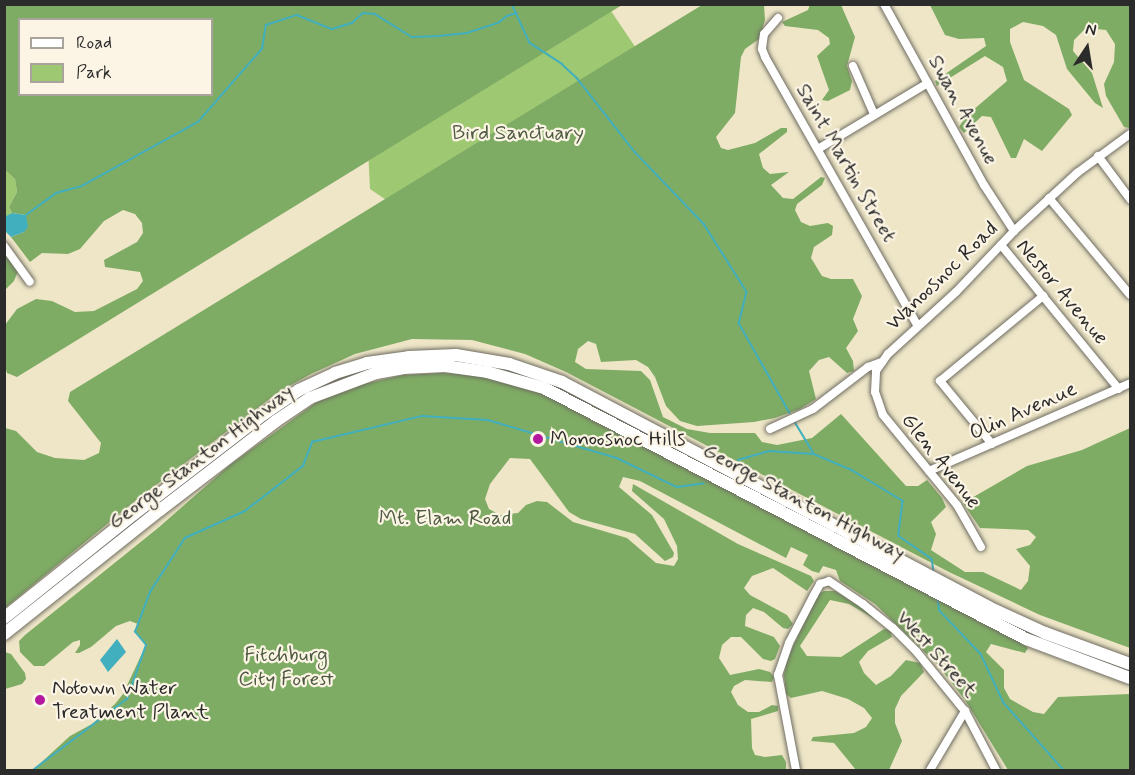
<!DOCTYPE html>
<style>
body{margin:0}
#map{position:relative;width:1135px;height:775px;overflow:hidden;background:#eee6c7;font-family:Mynerve,sans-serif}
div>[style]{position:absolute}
.green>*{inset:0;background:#9fc873}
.forest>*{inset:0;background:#7fac65}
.water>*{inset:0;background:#41afbe}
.stream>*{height:1.5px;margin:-0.75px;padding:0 0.75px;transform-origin:0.75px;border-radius:0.75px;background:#41afbe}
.roads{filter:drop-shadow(0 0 2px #6f6c62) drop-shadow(0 0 2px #6f6c62)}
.minor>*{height:8px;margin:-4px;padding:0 4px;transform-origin:4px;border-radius:4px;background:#fff}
.highway>*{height:12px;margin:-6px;padding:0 6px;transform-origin:6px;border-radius:6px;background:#fff}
.dots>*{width:16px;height:16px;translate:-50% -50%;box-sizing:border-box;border:3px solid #fcf5e5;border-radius:50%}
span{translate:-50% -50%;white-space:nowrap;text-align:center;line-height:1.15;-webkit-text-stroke:4.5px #fcf5e5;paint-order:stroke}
.street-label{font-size:21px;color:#2b2b2b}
.park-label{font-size:21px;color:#4e5a41}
.poi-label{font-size:21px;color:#2b2b2b}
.left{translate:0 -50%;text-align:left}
.frame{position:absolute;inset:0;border:6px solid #2b2b2b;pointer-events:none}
.legend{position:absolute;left:18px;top:18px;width:195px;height:78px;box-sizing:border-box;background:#fcf5e5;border:2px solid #a8a49b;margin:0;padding:8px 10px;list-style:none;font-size:18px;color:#2b2b2b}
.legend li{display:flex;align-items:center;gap:12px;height:30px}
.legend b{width:30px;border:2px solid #a8a49b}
.north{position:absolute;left:1057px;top:18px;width:60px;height:60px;-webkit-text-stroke:4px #fcf5e5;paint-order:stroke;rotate:12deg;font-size:16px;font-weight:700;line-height:24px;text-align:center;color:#2b2b2b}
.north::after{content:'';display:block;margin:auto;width:21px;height:27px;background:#2b2b2b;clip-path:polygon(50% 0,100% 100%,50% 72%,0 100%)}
</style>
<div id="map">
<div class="green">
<i style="clip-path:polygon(4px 5px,607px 5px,714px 164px,516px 288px,370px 189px,362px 25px,212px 20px)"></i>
<i style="clip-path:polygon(5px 170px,15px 179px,17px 192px,9px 207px,12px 213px,5px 217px)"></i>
</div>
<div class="forest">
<i style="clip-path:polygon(810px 4px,841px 5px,855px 37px,847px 66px,852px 81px,850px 90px,828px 101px,822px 100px,829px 90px,817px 56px,830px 44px,829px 38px,818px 30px,785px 26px,782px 22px,808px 10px)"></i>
<i style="clip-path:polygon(evenodd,5px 5px,622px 5px,17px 377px,7px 373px,5px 366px,5px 325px,17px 309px,36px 299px,52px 301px,75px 312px,94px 311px,137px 289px,143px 281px,140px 272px,105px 267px,104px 260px,137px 242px,143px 233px,142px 223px,135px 214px,123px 210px,104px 221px,80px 249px,68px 254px,42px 253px,30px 262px,11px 237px,24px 232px,26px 215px,12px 213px,9px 207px,17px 192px,15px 179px,5px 170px,5px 5px,20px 20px,212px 20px,212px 94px,20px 94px,20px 20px)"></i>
<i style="clip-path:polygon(702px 5px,764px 5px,765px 20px,759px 39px,745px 49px,741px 57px,735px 113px,716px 137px,721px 148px,728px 150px,755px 143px,781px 128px,787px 128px,787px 132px,759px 154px,763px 168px,770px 174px,789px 172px,771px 185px,783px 198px,793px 199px,821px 177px,825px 178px,822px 185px,797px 204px,795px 210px,801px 222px,810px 226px,828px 223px,833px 226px,832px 235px,814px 247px,811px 258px,822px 276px,831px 279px,853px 279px,862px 296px,853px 319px,858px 331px,846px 348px,853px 361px,854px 371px,847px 373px,829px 357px,819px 360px,809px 371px,816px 399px,800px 409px,775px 418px,754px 422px,697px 426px,680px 421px,666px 406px,655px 377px,648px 367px,636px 360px,601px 362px,596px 344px,588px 341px,578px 349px,575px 362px,586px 369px,641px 371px,650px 380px,663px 417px,687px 429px,710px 433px,755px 433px,762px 442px,777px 445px,812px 438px,841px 414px,906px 486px,918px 486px,927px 480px,942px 498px,946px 507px,931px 522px,936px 534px,931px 550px,965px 572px,983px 572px,1021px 590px,1028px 581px,1030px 566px,1016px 549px,1030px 545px,1036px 537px,1028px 530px,980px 528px,963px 503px,1027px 466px,1082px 450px,1130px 428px,1130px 648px,1040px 615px,949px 572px,566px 372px,525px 354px,472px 340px,412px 339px,355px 354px,311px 374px,280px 391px,140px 497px,5px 608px,5px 428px,16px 431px,37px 452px,55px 458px,84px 460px,99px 453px,101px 443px,68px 401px,70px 392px)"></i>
<i style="clip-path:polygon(930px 5px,1130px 5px,1130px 128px,1124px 127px,1106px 96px,1104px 84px,1114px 62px,1115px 44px,1106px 30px,1086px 28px,1074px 40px,1073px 51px,1092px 73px,1103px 108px,1095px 103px,1067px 69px,1056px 35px,1043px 26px,1023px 22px,1010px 29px,1010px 42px,1024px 80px,1069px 109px,1072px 115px,1042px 151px,1024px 139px,1016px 158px,1011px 158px,991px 117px,982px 116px,964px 133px,959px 127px,966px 116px,1007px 81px,1003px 67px,985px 56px,937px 86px,935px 81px,986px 46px,984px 38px,959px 39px,945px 35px)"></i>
<i style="clip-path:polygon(4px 252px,18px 271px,14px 281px,5px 290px)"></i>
<i style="clip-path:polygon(441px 373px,481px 375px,515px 383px,568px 404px,1024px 644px,1028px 648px,1025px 653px,991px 644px,986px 652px,1004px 670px,1004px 688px,1010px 699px,1033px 712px,1044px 714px,1058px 697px,1130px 694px,1130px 770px,1008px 770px,965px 700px,938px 665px,875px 604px,840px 581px,836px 570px,823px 566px,819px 573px,812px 571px,803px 565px,808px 555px,791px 547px,786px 558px,640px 481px,623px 477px,619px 487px,652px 515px,674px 553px,673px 557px,665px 561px,635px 534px,581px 519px,569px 512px,530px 459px,510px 458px,490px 484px,485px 499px,489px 509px,500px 515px,518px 513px,526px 505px,537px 501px,547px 502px,573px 522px,627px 538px,656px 563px,674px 566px,678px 559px,677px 546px,664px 519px,632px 491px,633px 484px,738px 544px,811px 576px,814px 581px,807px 591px,773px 568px,752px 576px,744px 588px,750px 595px,787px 615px,793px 624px,788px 629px,783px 628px,764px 612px,753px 608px,746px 615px,745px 626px,774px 637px,780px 646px,775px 659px,771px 661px,763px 659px,741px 637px,731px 637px,722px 645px,719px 658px,730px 675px,759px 669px,770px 672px,774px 677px,772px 682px,745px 680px,734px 686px,731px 692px,738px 705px,748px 712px,759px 712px,772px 705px,778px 706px,778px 711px,751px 719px,752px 748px,755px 755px,765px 757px,782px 755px,786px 762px,786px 770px,33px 770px,70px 736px,92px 724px,115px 704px,123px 694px,146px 645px,135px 632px,138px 624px,130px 621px,116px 626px,91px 647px,79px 653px,75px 653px,80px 645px,80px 640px,73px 642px,44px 666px,34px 666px,20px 652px,19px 641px,25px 635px,158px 528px,231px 464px,321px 399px,359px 385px,403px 375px)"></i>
<i style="clip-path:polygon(824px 591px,835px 591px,874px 615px,873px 618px,849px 604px,830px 600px,800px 646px,807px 656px,841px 657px,884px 629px,890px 630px,892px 637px,868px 651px,859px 662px,864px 673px,876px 685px,891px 676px,906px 660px,920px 663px,924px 672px,901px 696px,895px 709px,895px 723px,902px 741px,889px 770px,856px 770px,834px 743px,811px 741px,813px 737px,854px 733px,866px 727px,872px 718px,864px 708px,848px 699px,822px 691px,791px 698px,786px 694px,784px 675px,787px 659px,818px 594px)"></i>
<i style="clip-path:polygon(5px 652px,11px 654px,25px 673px,26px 679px,22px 684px,5px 689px)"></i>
</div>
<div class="water">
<i style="clip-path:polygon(12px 213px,26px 215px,28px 227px,24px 232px,11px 237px,5px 231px,4px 217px)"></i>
<i style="clip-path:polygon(117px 639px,126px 652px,108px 672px,100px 660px)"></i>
</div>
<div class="stream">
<i style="left:512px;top:4px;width:43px;rotate:65.2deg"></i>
<i style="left:530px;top:43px;width:38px;rotate:33deg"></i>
<i style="left:562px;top:64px;width:21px;rotate:43deg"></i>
<i style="left:577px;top:78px;width:94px;rotate:51.9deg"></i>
<i style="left:635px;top:152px;width:100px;rotate:46.2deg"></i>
<i style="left:704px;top:224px;width:80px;rotate:57.7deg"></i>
<i style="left:747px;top:292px;width:32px;rotate:104deg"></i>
<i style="left:739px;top:323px;width:103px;rotate:60.5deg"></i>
<i style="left:26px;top:215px;width:37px;rotate:-36deg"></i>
<i style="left:56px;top:193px;width:27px;rotate:-15deg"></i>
<i style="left:82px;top:186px;width:132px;rotate:-28.9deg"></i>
<i style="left:198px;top:122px;width:97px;rotate:-48.8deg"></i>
<i style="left:262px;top:49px;width:24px;rotate:-81deg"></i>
<i style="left:266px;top:25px;width:33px;rotate:-18deg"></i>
<i style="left:297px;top:15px;width:38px;rotate:22deg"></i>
<i style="left:332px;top:29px;width:21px;rotate:-17deg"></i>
<i style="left:352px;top:23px;width:15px;rotate:-42deg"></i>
<i style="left:363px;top:13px;width:12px;rotate:5deg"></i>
<i style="left:375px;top:14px;width:44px;rotate:31.9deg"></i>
<i style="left:412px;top:37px;width:27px;rotate:-2deg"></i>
<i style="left:439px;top:36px;width:28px;rotate:-6deg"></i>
<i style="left:467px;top:33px;width:33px;rotate:-18deg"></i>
<i style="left:498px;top:23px;width:11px;rotate:-38deg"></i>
<i style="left:507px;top:16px;width:10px;rotate:-17deg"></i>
<i style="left:795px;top:422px;width:35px;rotate:59deg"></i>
<i style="left:738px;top:460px;width:32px;rotate:-16deg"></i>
<i style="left:769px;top:451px;width:45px;rotate:3.8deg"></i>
<i style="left:814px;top:454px;width:39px;rotate:23deg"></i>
<i style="left:850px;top:469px;width:62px;rotate:31.1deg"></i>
<i style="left:903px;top:501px;width:35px;rotate:97deg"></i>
<i style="left:899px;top:536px;width:40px;rotate:34.9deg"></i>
<i style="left:932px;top:559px;width:12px;rotate:81deg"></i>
<i style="left:938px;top:599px;width:12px;rotate:81deg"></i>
<i style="left:940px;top:611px;width:59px;rotate:46.4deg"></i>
<i style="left:981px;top:654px;width:54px;rotate:64.9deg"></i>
<i style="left:1004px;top:703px;width:90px;rotate:48.2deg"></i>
<i style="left:33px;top:770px;width:118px;rotate:-37.1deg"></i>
<i style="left:127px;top:699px;width:57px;rotate:-70.6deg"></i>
<i style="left:146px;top:645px;width:17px;rotate:-130deg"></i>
<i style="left:135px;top:632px;width:43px;rotate:-69.4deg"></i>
<i style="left:150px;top:592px;width:64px;rotate:-57.1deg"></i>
<i style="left:185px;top:538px;width:66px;rotate:-24.2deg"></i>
<i style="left:245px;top:511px;width:73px;rotate:-37.8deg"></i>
<i style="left:303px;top:466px;width:26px;rotate:-69deg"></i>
<i style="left:312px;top:442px;width:113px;rotate:-13.3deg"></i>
<i style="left:422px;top:416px;width:66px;rotate:3.5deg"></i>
<i style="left:488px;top:420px;width:134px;rotate:16.4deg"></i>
<i style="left:617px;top:458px;width:67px;rotate:25.8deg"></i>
<i style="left:677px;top:487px;width:27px;rotate:-8deg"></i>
</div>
<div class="roads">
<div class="minor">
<i style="left:884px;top:4px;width:207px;rotate:61.1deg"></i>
<i style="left:984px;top:185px;width:55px;rotate:56.9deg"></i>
<i style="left:778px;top:18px;width:21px;rotate:131deg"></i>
<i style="left:764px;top:34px;width:15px;rotate:98deg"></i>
<i style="left:762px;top:49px;width:9px;rotate:69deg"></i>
<i style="left:765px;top:57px;width:309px;rotate:60.4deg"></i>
<i style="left:853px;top:66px;width:52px;rotate:66.4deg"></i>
<i style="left:818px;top:149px;width:128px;rotate:-31deg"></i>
<i style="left:1098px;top:156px;width:54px;rotate:53.3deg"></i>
<i style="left:1049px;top:198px;width:126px;rotate:50.1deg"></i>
<i style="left:1001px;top:245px;width:186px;rotate:50.7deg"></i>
<i style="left:4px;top:246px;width:44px;rotate:54.2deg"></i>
<i style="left:770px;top:429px;width:47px;rotate:-24.9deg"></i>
<i style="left:813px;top:409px;width:69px;rotate:-37.4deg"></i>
<i style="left:868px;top:367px;width:15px;rotate:-20deg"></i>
<i style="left:992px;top:444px;width:82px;rotate:-129.5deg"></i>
<i style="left:940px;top:381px;width:134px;rotate:-39.5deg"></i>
<i style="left:929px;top:471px;width:219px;rotate:-23.6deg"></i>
<i style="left:981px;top:547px;width:48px;rotate:-119.7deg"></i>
<i style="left:957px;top:505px;width:117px;rotate:-129.4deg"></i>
<i style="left:883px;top:415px;width:24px;rotate:-109deg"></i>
<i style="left:875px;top:392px;width:21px;rotate:-87deg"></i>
<i style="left:876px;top:371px;width:21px;rotate:-55deg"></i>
<i style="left:888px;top:354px;width:92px;rotate:-42.4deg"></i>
<i style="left:956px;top:292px;width:84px;rotate:-46.4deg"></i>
<i style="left:1014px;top:231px;width:86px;rotate:-42.6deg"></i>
<i style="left:1077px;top:173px;width:66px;rotate:-36.3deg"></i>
<i style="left:796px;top:770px;width:97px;rotate:-100.7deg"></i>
<i style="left:778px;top:675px;width:34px;rotate:-71deg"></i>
<i style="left:789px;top:643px;width:54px;rotate:-62.5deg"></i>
<i style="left:814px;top:595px;width:13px;rotate:-61deg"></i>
<i style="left:820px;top:584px;width:9px;rotate:-18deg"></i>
<i style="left:829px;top:581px;width:41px;rotate:34.1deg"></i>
<i style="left:863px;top:604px;width:38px;rotate:39deg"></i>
<i style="left:893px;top:628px;width:33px;rotate:45deg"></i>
<i style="left:916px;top:651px;width:77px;rotate:50.8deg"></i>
<i style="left:965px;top:711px;width:67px;rotate:62.3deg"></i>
<i style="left:930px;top:770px;width:69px;rotate:-59.3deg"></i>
</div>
<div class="highway">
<i style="left:4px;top:618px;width:166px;rotate:-38.7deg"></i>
<i style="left:134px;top:514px;width:164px;rotate:-37.6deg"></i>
<i style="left:264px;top:414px;width:42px;rotate:-34.4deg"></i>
<i style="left:299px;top:390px;width:40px;rotate:-25deg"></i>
<i style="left:335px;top:373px;width:34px;rotate:-17deg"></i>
<i style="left:367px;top:363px;width:42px;rotate:-8.1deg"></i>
<i style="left:409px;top:357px;width:47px;rotate:-2.4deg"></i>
<i style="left:456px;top:355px;width:54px;rotate:9.6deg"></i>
<i style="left:509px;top:364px;width:56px;rotate:18.8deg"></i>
<i style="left:562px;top:382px;width:482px;rotate:27.8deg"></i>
<i style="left:988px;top:607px;width:63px;rotate:24.5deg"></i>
<i style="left:1045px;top:633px;width:90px;rotate:20deg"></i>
<i style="left:4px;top:634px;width:199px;rotate:-38.5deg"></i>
<i style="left:160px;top:510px;width:146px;rotate:-37.5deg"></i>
<i style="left:276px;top:421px;width:41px;rotate:-34.1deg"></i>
<i style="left:310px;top:398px;width:71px;rotate:-20.7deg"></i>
<i style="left:376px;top:373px;width:27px;rotate:-10deg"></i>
<i style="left:403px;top:368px;width:42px;rotate:-2.7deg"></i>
<i style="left:445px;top:366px;width:42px;rotate:8.1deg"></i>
<i style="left:487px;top:372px;width:59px;rotate:15.7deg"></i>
<i style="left:544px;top:388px;width:543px;rotate:27.51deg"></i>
<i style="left:1026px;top:639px;width:111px;rotate:20.6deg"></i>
</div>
</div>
<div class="dots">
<i style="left:538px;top:439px;background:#b5179e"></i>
<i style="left:40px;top:700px;background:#b5179e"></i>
</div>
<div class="street-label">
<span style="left:963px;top:110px;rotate:61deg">Swan Avenue</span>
<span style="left:846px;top:163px;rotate:60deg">Saint Martin Street</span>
<span style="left:942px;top:276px;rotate:-44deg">Wanoosnoc Road</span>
<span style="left:1062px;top:292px;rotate:50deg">Nestor Avenue</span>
<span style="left:1023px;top:411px;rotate:-24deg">Olin Avenue</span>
<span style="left:201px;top:457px;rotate:-37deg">George Stanton Highway</span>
<span style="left:941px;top:461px;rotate:52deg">Glen Avenue</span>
<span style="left:804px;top:502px;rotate:28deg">George Stanton Highway</span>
<span style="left:937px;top:654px;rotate:48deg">West Street</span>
</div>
<div class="park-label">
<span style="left:518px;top:133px">Bird Sanctuary</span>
<span style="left:445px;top:518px">Mt. Elam Road</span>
<span style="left:286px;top:667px">Fitchburg<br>City Forest</span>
</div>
<div class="poi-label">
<span class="left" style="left:550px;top:439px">Monoosnoc Hills</span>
<span class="left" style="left:52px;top:700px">Notown Water<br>Treatment Plant</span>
</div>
<div class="frame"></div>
<ul class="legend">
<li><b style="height:8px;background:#fff"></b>Road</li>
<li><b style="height:16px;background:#9fc873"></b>Park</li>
</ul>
<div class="north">N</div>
</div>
